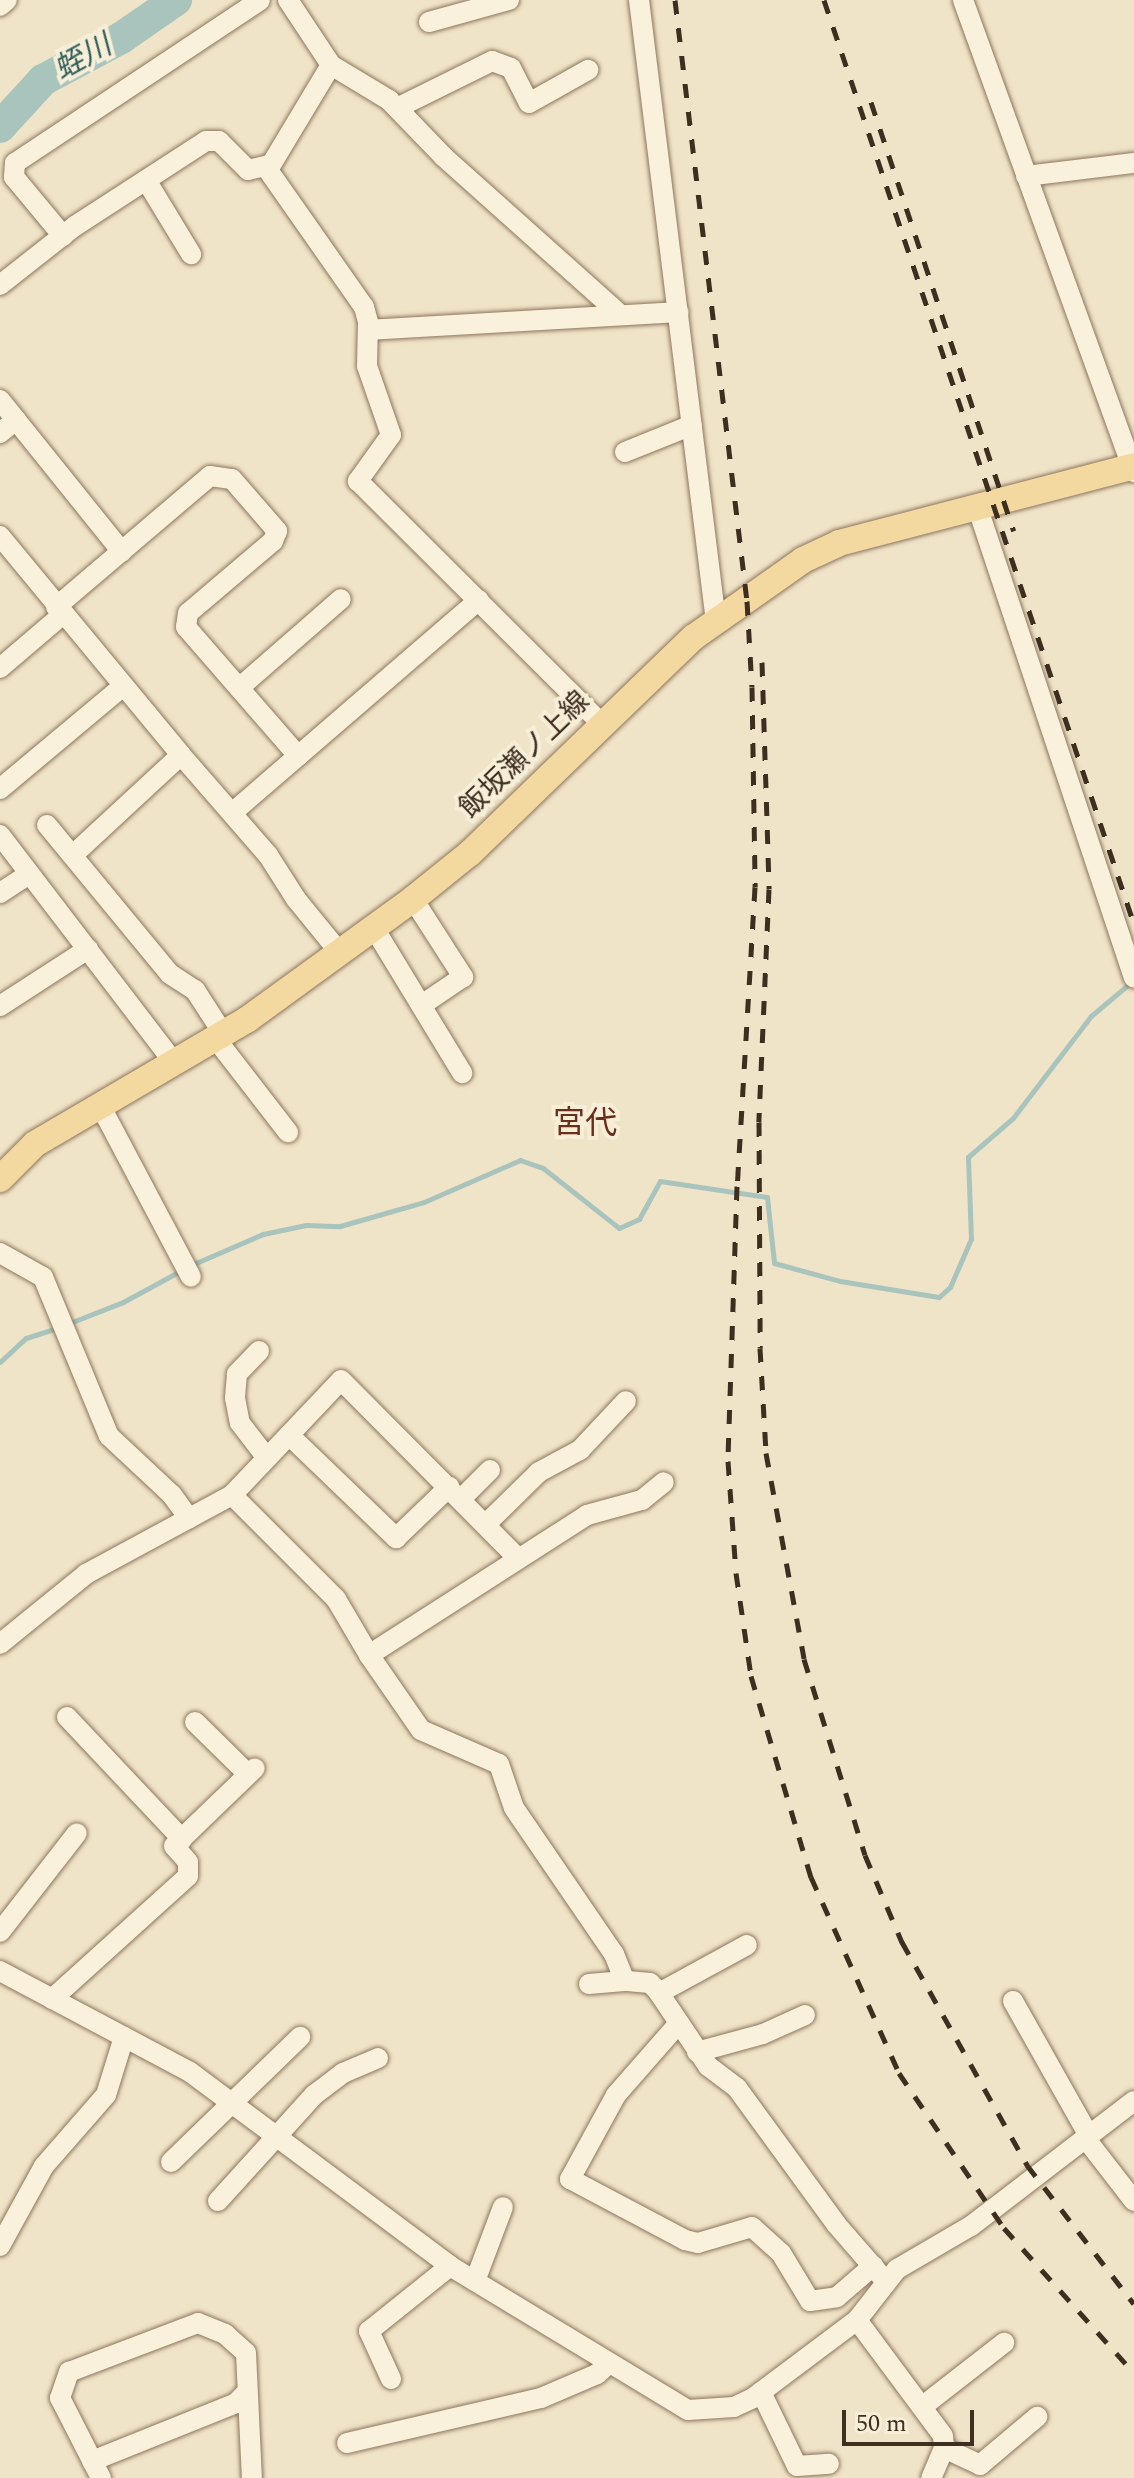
<!DOCTYPE html>
<meta charset="utf-8">
<style>
body{margin:0}
#map{position:relative;width:1134px;height:2478px;overflow:hidden;background:#f0e4c8;font-family:Spectral,"Noto Sans JP",serif}
div>[style]{position:absolute}
.stream>*{height:5px;margin:-2.5px;padding:0 2.5px;transform-origin:2.5px;border-radius:2.5px;background:#a9c4bc}
.river>*{height:32px;margin:-16px;padding:0 16px;transform-origin:16px;border-radius:16px;background:#a9c4bc}
.roads{filter:drop-shadow(0 0 2px #8d765c) drop-shadow(0 0 2px #8d765c)}
.minor>*{height:20px;margin:-10px;padding:0 10px;transform-origin:10px;border-radius:10px;background:#faf1dc}
.major>*{height:26px;margin:-13px;padding:0 13px;transform-origin:13px;border-radius:13px;background:#f3d9a0}
.rail>*{height:5px;margin-top:-2.5px;transform-origin:0;background:repeating-linear-gradient(90deg,#3d2e20 0 14px,transparent 0 28px)}
span{translate:-50% -50%;white-space:nowrap;text-align:center;line-height:1.15;-webkit-text-stroke:8px #f7eed8;paint-order:stroke}
.street-label{font-size:28px;color:#3d2e20}
.water-label{font-size:30px;color:#2f5d5a;font-style:italic}
.quarter-label{font-size:32px;color:#6b2e1e}
.scale{position:absolute;left:842px;top:2410px;width:132px;height:36px;box-sizing:border-box;border:4px solid #3d2e20;border-top:0;padding-left:10px;font-size:24px;line-height:28px;white-space:nowrap;color:#3d2e20;-webkit-text-stroke:6px #f7eed8;paint-order:stroke}
</style>
<div id="map">
<div class="stream">
<i style="left:189px;top:1266px;width:81px;rotate:-23.4deg"></i>
<i style="left:263px;top:1234px;width:44px;rotate:-11.8deg"></i>
<i style="left:306px;top:1225px;width:34px;rotate:2deg"></i>
<i style="left:340px;top:1226px;width:87px;rotate:-15.9deg"></i>
<i style="left:424px;top:1202px;width:105px;rotate:-23.6deg"></i>
<i style="left:520px;top:1160px;width:24px;rotate:19deg"></i>
<i style="left:543px;top:1168px;width:97px;rotate:38.3deg"></i>
<i style="left:619px;top:1228px;width:22px;rotate:-24deg"></i>
<i style="left:639px;top:1219px;width:43px;rotate:-61.1deg"></i>
<i style="left:660px;top:1181px;width:108px;rotate:8.5deg"></i>
<i style="left:767px;top:1197px;width:66px;rotate:83.9deg"></i>
<i style="left:774px;top:1263px;width:68px;rotate:15.3deg"></i>
<i style="left:840px;top:1281px;width:100px;rotate:9.2deg"></i>
<i style="left:939px;top:1297px;width:15px;rotate:-42deg"></i>
<i style="left:950px;top:1287px;width:52px;rotate:-66.4deg"></i>
<i style="left:971px;top:1239px;width:82px;rotate:-92.1deg"></i>
<i style="left:968px;top:1157px;width:60px;rotate:-40.9deg"></i>
<i style="left:1013px;top:1118px;width:128px;rotate:-52.6deg"></i>
<i style="left:1091px;top:1016px;width:51px;rotate:-40.2deg"></i>
<i style="left:67px;top:1324px;width:60px;rotate:-21.4deg"></i>
<i style="left:123px;top:1302px;width:65px;rotate:-28.5deg"></i>
<i style="left:0;top:1362px;width:35px;rotate:-43deg"></i>
<i style="left:26px;top:1338px;width:33px;rotate:-18deg"></i>
</div>
<div class="river">
<i style="left:0;top:127px;width:64px;rotate:-47.5deg"></i>
<i style="left:43px;top:80px;width:89px;rotate:-28.3deg"></i>
<i style="left:121px;top:38px;width:67px;rotate:-34.6deg"></i>
</div>
<div class="roads">
<div class="minor">
<i style="left:288px;top:0;width:78px;rotate:56.5deg"></i>
<i style="left:331px;top:65px;width:68px;rotate:31.1deg"></i>
<i style="left:389px;top:100px;width:79px;rotate:46deg"></i>
<i style="left:444px;top:157px;width:237px;rotate:41.8deg"></i>
<i style="left:639px;top:0;width:627px;rotate:82.94deg"></i>
<i style="left:963px;top:0;width:502px;rotate:70.09deg"></i>
<i style="left:0;top:6px;width:9px;rotate:-41deg"></i>
<i style="left:429px;top:22px;width:83px;rotate:-15.4deg"></i>
<i style="left:331px;top:65px;width:122px;rotate:121deg"></i>
<i style="left:268px;top:170px;width:167px;rotate:55deg"></i>
<i style="left:364px;top:307px;width:16px;rotate:75deg"></i>
<i style="left:368px;top:322px;width:44px;rotate:91.3deg"></i>
<i style="left:367px;top:366px;width:73px;rotate:70.8deg"></i>
<i style="left:391px;top:435px;width:57px;rotate:125.7deg"></i>
<i style="left:358px;top:481px;width:346px;rotate:44.9deg"></i>
<i style="left:397px;top:108px;width:106px;rotate:-26.3deg"></i>
<i style="left:492px;top:61px;width:20px;rotate:20deg"></i>
<i style="left:511px;top:68px;width:39px;rotate:63deg"></i>
<i style="left:529px;top:103px;width:68px;rotate:-29.2deg"></i>
<i style="left:1026px;top:176px;width:109px;rotate:-6.9deg"></i>
<i style="left:146px;top:180px;width:87px;rotate:58.7deg"></i>
<i style="left:63px;top:236px;width:77px;rotate:-129.7deg"></i>
<i style="left:14px;top:177px;width:14px;rotate:-86deg"></i>
<i style="left:15px;top:163px;width:294px;rotate:-33.6deg"></i>
<i style="left:0;top:285px;width:95px;rotate:-38.2deg"></i>
<i style="left:75px;top:226px;width:156px;rotate:-33deg"></i>
<i style="left:206px;top:141px;width:13px"></i>
<i style="left:219px;top:141px;width:41px;rotate:45deg"></i>
<i style="left:248px;top:170px;width:23px;rotate:-13deg"></i>
<i style="left:368px;top:330px;width:311px;rotate:-3.3deg"></i>
<i style="left:0;top:400px;width:26px;rotate:51deg"></i>
<i style="left:16px;top:420px;width:21px;rotate:141deg"></i>
<i style="left:16px;top:420px;width:169px;rotate:51.2deg"></i>
<i style="left:625px;top:452px;width:72px;rotate:-21.9deg"></i>
<i style="left:977px;top:506px;width:497px;rotate:71.6deg"></i>
<i style="left:0;top:536px;width:284px;rotate:50.4deg"></i>
<i style="left:181px;top:755px;width:147px;rotate:137.2deg"></i>
<i style="left:56px;top:607px;width:202px;rotate:-40.4deg"></i>
<i style="left:210px;top:476px;width:22px;rotate:8deg"></i>
<i style="left:232px;top:479px;width:69px;rotate:49.1deg"></i>
<i style="left:277px;top:531px;width:11px;rotate:112deg"></i>
<i style="left:273px;top:541px;width:111px;rotate:139.7deg"></i>
<i style="left:188px;top:613px;width:14px;rotate:98deg"></i>
<i style="left:186px;top:627px;width:171px;rotate:49deg"></i>
<i style="left:0;top:668px;width:82px;rotate:-40.5deg"></i>
<i style="left:239px;top:688px;width:135px;rotate:-41.1deg"></i>
<i style="left:181px;top:755px;width:133px;rotate:49deg"></i>
<i style="left:268px;top:855px;width:52px;rotate:57.5deg"></i>
<i style="left:296px;top:899px;width:70px;rotate:50.8deg"></i>
<i style="left:0;top:789px;width:160px;rotate:-39.9deg"></i>
<i style="left:232px;top:813px;width:326px;rotate:-40.8deg"></i>
<i style="left:47px;top:825px;width:193px;rotate:50.5deg"></i>
<i style="left:170px;top:974px;width:30px;rotate:33deg"></i>
<i style="left:195px;top:990px;width:54px;rotate:57.2deg"></i>
<i style="left:0;top:835px;width:285px;rotate:52.6deg"></i>
<i style="left:0;top:893px;width:35px;rotate:-33deg"></i>
<i style="left:413px;top:899px;width:93px;rotate:57.3deg"></i>
<i style="left:463px;top:977px;width:48px;rotate:146deg"></i>
<i style="left:374px;top:928px;width:170px;rotate:58.7deg"></i>
<i style="left:0;top:1006px;width:105px;rotate:-32.9deg"></i>
<i style="left:216px;top:1039px;width:118px;rotate:52.3deg"></i>
<i style="left:101px;top:1107px;width:192px;rotate:62.1deg"></i>
<i style="left:0;top:1253px;width:49px;rotate:29.2deg"></i>
<i style="left:43px;top:1277px;width:172px;rotate:67.5deg"></i>
<i style="left:109px;top:1436px;width:86px;rotate:43.1deg"></i>
<i style="left:172px;top:1495px;width:29px;rotate:54deg"></i>
<i style="left:259px;top:1351px;width:32px;rotate:134deg"></i>
<i style="left:237px;top:1374px;width:24px;rotate:95deg"></i>
<i style="left:235px;top:1398px;width:25px;rotate:79deg"></i>
<i style="left:240px;top:1423px;width:44px;rotate:52.4deg"></i>
<i style="left:289px;top:1435px;width:149px;rotate:43.9deg"></i>
<i style="left:396px;top:1538px;width:74px;rotate:-43.9deg"></i>
<i style="left:232px;top:1495px;width:147px;rotate:45deg"></i>
<i style="left:336px;top:1599px;width:65px;rotate:59.5deg"></i>
<i style="left:369px;top:1655px;width:259px;rotate:-32.7deg"></i>
<i style="left:587px;top:1515px;width:57px;rotate:-15.3deg"></i>
<i style="left:642px;top:1500px;width:28px;rotate:-39deg"></i>
<i style="left:461px;top:1499px;width:41px;rotate:-45deg"></i>
<i style="left:487px;top:1523px;width:73px;rotate:-44.4deg"></i>
<i style="left:539px;top:1472px;width:47px;rotate:-28.2deg"></i>
<i style="left:580px;top:1450px;width:67px;rotate:-46.8deg"></i>
<i style="left:0;top:1644px;width:111px;rotate:-39.1deg"></i>
<i style="left:86px;top:1574px;width:166px;rotate:-28.4deg"></i>
<i style="left:232px;top:1495px;width:158px;rotate:-46.5deg"></i>
<i style="left:341px;top:1380px;width:251px;rotate:45.2deg"></i>
<i style="left:369px;top:1655px;width:91px;rotate:55.3deg"></i>
<i style="left:421px;top:1730px;width:85px;rotate:23.6deg"></i>
<i style="left:499px;top:1764px;width:46px;rotate:71.2deg"></i>
<i style="left:514px;top:1808px;width:177px;rotate:55.6deg"></i>
<i style="left:614px;top:1954px;width:29px;rotate:68deg"></i>
<i style="left:67px;top:1717px;width:168px;rotate:46.7deg"></i>
<i style="left:195px;top:1722px;width:74px;rotate:44.5deg"></i>
<i style="left:0;top:1932px;width:125px;rotate:-52.1deg"></i>
<i style="left:0;top:1971px;width:215px;rotate:28deg"></i>
<i style="left:190px;top:2072px;width:324px;rotate:36.7deg"></i>
<i style="left:450px;top:2266px;width:278px;rotate:31.2deg"></i>
<i style="left:688px;top:2410px;width:46px;rotate:-3.7deg"></i>
<i style="left:734px;top:2407px;width:21px;rotate:-25deg"></i>
<i style="left:753px;top:2398px;width:130px;rotate:-36.9deg"></i>
<i style="left:857px;top:2320px;width:65px;rotate:-51.9deg"></i>
<i style="left:897px;top:2269px;width:86px;rotate:-30.2deg"></i>
<i style="left:971px;top:2226px;width:205px;rotate:-37.5deg"></i>
<i style="left:589px;top:1984px;width:38px;rotate:-5deg"></i>
<i style="left:627px;top:1981px;width:23px;rotate:5deg"></i>
<i style="left:650px;top:1983px;width:10px;rotate:45deg"></i>
<i style="left:657px;top:1990px;width:92px;rotate:56.1deg"></i>
<i style="left:708px;top:2066px;width:36px;rotate:37deg"></i>
<i style="left:737px;top:2088px;width:168px;rotate:53.9deg"></i>
<i style="left:836px;top:2224px;width:70px;rotate:49deg"></i>
<i style="left:659px;top:1993px;width:100px;rotate:-28.6deg"></i>
<i style="left:52px;top:1999px;width:183px;rotate:-42.1deg"></i>
<i style="left:188px;top:1876px;width:14px;rotate:-90deg"></i>
<i style="left:188px;top:1862px;width:21px;rotate:-131deg"></i>
<i style="left:174px;top:1846px;width:112px;rotate:-43.9deg"></i>
<i style="left:1013px;top:2001px;width:155px;rotate:60.6deg"></i>
<i style="left:679px;top:2023px;width:96px;rotate:131.2deg"></i>
<i style="left:616px;top:2095px;width:96px;rotate:118.7deg"></i>
<i style="left:570px;top:2179px;width:130px;rotate:27.9deg"></i>
<i style="left:685px;top:2240px;width:13px;rotate:13deg"></i>
<i style="left:698px;top:2243px;width:56px;rotate:-16.5deg"></i>
<i style="left:752px;top:2227px;width:39px;rotate:42deg"></i>
<i style="left:781px;top:2253px;width:56px;rotate:58.9deg"></i>
<i style="left:810px;top:2301px;width:27px;rotate:-8deg"></i>
<i style="left:837px;top:2297px;width:48px;rotate:-40.7deg"></i>
<i style="left:697px;top:2052px;width:68px;rotate:-15.3deg"></i>
<i style="left:763px;top:2034px;width:46px;rotate:-24.3deg"></i>
<i style="left:1086px;top:2139px;width:78px;rotate:52.3deg"></i>
<i style="left:171px;top:2162px;width:180px;rotate:-44.1deg"></i>
<i style="left:218px;top:2201px;width:143px;rotate:-47.8deg"></i>
<i style="left:314px;top:2095px;width:36px;rotate:-37deg"></i>
<i style="left:343px;top:2073px;width:38px;rotate:-23deg"></i>
<i style="left:0;top:2246px;width:91px;rotate:-61.2deg"></i>
<i style="left:44px;top:2166px;width:94px;rotate:-48.9deg"></i>
<i style="left:106px;top:2095px;width:61px;rotate:-72.8deg"></i>
<i style="left:475px;top:2281px;width:79px;rotate:-69.3deg"></i>
<i style="left:857px;top:2320px;width:144px;rotate:53.4deg"></i>
<i style="left:943px;top:2436px;width:12px;rotate:85deg"></i>
<i style="left:944px;top:2448px;width:33px;rotate:113deg"></i>
<i style="left:391px;top:2379px;width:53px;rotate:-114.6deg"></i>
<i style="left:369px;top:2331px;width:104px;rotate:-38.7deg"></i>
<i style="left:761px;top:2392px;width:82px;rotate:64.1deg"></i>
<i style="left:797px;top:2466px;width:32px;rotate:-4deg"></i>
<i style="left:923px;top:2406px;width:103px;rotate:-37.9deg"></i>
<i style="left:347px;top:2443px;width:199px;rotate:-13.1deg"></i>
<i style="left:541px;top:2398px;width:61px;rotate:-23.2deg"></i>
<i style="left:597px;top:2374px;width:15px;rotate:-42deg"></i>
<i style="left:944px;top:2448px;width:40px;rotate:25deg"></i>
<i style="left:980px;top:2465px;width:75px;rotate:-40.1deg"></i>
<i style="left:92px;top:2461px;width:155px;rotate:-21.9deg"></i>
<i style="left:236px;top:2403px;width:14px;rotate:-45deg"></i>
<i style="left:101px;top:2478px;width:90px;rotate:-117.1deg"></i>
<i style="left:60px;top:2398px;width:28px;rotate:-71deg"></i>
<i style="left:69px;top:2372px;width:138px;rotate:-20.8deg"></i>
<i style="left:198px;top:2323px;width:29px;rotate:22deg"></i>
<i style="left:225px;top:2334px;width:28px;rotate:42deg"></i>
<i style="left:246px;top:2353px;width:125px;rotate:87.3deg"></i>
</div>
<div class="major">
<i style="left:0;top:1179px;width:49px;rotate:-45deg"></i>
<i style="left:35px;top:1144px;width:247px;rotate:-30.4deg"></i>
<i style="left:248px;top:1019px;width:204px;rotate:-36deg"></i>
<i style="left:413px;top:899px;width:73px;rotate:-38.9deg"></i>
<i style="left:470px;top:853px;width:311px;rotate:-44deg"></i>
<i style="left:694px;top:637px;width:133px;rotate:-35.2deg"></i>
<i style="left:803px;top:560px;width:40px;rotate:-25deg"></i>
<i style="left:839px;top:543px;width:305px;rotate:-14.6deg"></i>
</div>
</div>
<div class="rail">
<i style="left:675px;top:0;width:605px;rotate:83.17deg"></i>
<i style="left:747px;top:601px;width:86px;rotate:86.7deg"></i>
<i style="left:752px;top:687px;width:200px;rotate:89.1deg"></i>
<i style="left:755px;top:887px;width:300px;rotate:93.4deg"></i>
<i style="left:737px;top:1186px;width:275px;rotate:91.9deg"></i>
<i style="left:728px;top:1461px;width:112px;rotate:85.9deg"></i>
<i style="left:736px;top:1573px;width:104px;rotate:81.7deg"></i>
<i style="left:751px;top:1676px;width:210px;rotate:73.4deg"></i>
<i style="left:811px;top:1877px;width:215px;rotate:65.8deg"></i>
<i style="left:899px;top:2073px;width:187px;rotate:55.9deg"></i>
<i style="left:1004px;top:2228px;width:195px;rotate:48.1deg"></i>
<i style="left:824px;top:0;width:975px;rotate:71.45deg"></i>
<i style="left:871px;top:102px;width:452px;rotate:71.6deg"></i>
<i style="left:762px;top:662px;width:227px;rotate:88.2deg"></i>
<i style="left:769px;top:889px;width:233px;rotate:92.5deg"></i>
<i style="left:759px;top:1122px;width:226px;rotate:89.7deg"></i>
<i style="left:760px;top:1348px;width:105px;rotate:86.7deg"></i>
<i style="left:766px;top:1453px;width:209px;rotate:79.5deg"></i>
<i style="left:804px;top:1659px;width:205px;rotate:72.7deg"></i>
<i style="left:865px;top:1855px;width:95px;rotate:67deg"></i>
<i style="left:902px;top:1942px;width:256px;rotate:60.7deg"></i>
<i style="left:1027px;top:2165px;width:175px;rotate:52.4deg"></i>
</div>
<div class="street-label">
<span style="left:525px;top:755px;rotate:-44deg">飯坂瀬ノ上線</span>
</div>
<div class="water-label">
<span style="left:83px;top:58px;rotate:-29deg">蛭川</span>
</div>
<div class="quarter-label">
<span style="left:585px;top:1124px">宮代</span>
</div>
<div class="scale">50 m</div>
</div>
